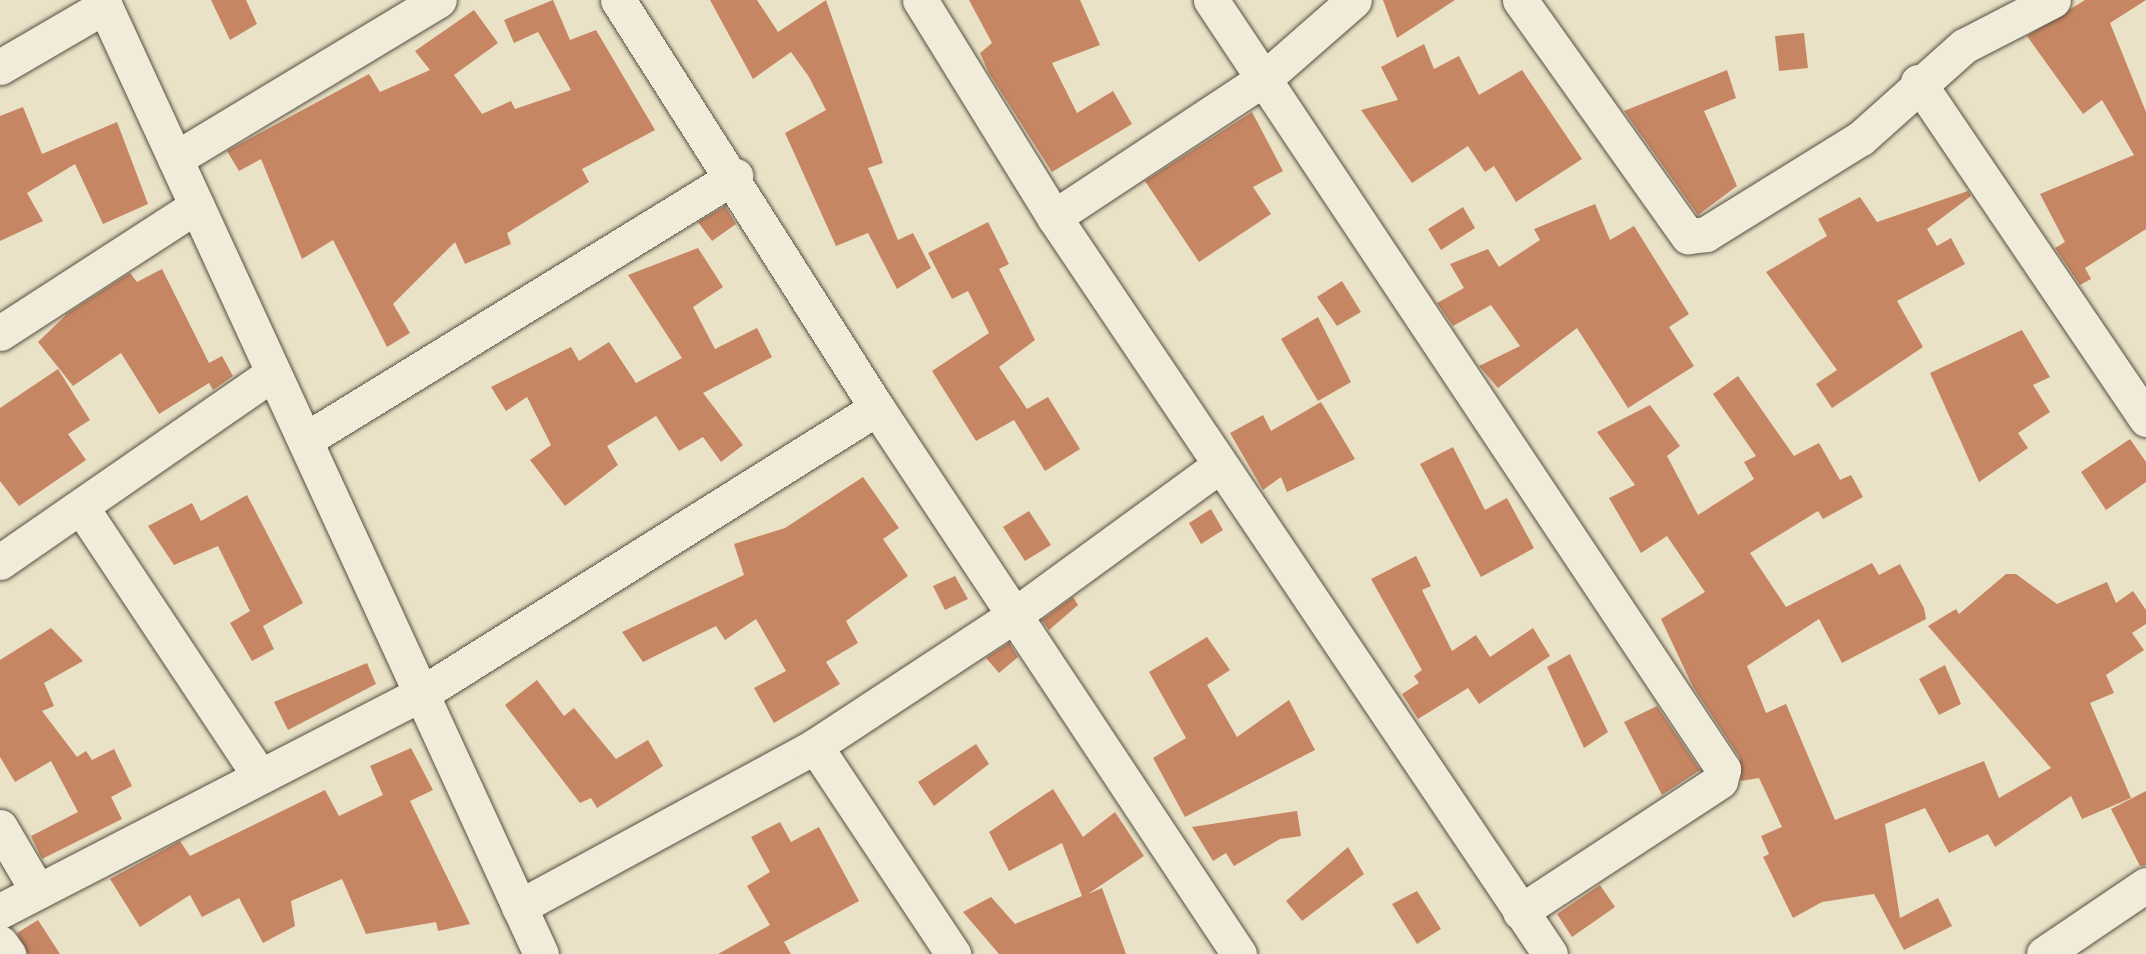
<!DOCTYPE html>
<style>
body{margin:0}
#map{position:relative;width:2146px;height:954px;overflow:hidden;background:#eae2c6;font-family:Alegreya,serif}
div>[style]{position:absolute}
.building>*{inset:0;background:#c78663}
.roads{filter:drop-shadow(0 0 2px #584e42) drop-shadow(0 0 2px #584e42)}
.minor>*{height:35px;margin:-17.5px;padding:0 17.5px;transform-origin:17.5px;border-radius:17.5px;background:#f1ecda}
span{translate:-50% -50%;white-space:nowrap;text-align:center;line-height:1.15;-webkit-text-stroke:6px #f1ecda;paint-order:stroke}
</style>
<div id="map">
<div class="building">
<i style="clip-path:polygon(211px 0,246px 0,257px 24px,230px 40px)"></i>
<i style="clip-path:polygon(553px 0,570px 40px,596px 30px,655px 130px,582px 169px,589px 182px,507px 233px,511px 244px,465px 264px,455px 242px,393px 304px,410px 333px,387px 347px,333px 240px,302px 259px,261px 159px,239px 171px,227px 151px,369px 74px,380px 92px,430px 70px,415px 51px,474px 10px,498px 43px,454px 75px,482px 114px,511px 101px,515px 109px,571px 90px,538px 32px,514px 43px,504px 20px)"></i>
<i style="clip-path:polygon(710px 0,757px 0,778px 32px,826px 0,883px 163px,868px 168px,898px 240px,913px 233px,931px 268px,897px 289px,868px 233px,836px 246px,785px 133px,826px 110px,809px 77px,791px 52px,753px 79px)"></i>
<i style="clip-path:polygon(969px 0,1080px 0,1100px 45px,1052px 63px,1077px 113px,1113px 91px,1132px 124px,1052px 172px,989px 73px,980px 53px,992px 43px)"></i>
<i style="clip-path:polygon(1383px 0,1455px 0,1397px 38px)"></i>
<i style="clip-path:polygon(2085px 0,2146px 0,2110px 23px,2146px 112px,2146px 229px,2085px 268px,2091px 279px,2080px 285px,2055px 248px,2065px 242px,2040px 194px,2134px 155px,2102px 100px,2083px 114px,2027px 36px)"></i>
<i style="clip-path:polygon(1804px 33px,1808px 68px,1779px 71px,1775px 36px)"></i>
<i style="clip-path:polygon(1424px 44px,1434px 69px,1459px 56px,1479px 95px,1522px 70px,1582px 159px,1516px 202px,1494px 166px,1485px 172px,1468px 146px,1412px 183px,1361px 110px,1398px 100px,1381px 67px)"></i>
<i style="clip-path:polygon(1727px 70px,1736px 98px,1704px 111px,1737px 186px,1698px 215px,1624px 111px)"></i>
<i style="clip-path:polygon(23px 107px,42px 154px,117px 122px,148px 204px,103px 224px,75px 164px,27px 193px,43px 221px,0 241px,0 116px)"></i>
<i style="clip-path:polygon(1252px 112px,1283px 171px,1253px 187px,1271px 214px,1199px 262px,1145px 181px)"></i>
<i style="clip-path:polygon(1968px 191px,1971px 196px,1927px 229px,1937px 246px,1951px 238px,1965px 264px,1897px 301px,1923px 347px,1832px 408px,1816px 384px,1837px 370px,1766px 272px,1827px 236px,1818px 219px,1860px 197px,1877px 222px)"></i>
<i style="clip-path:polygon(1595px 204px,1610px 240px,1634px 226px,1689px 314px,1669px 327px,1694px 366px,1628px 408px,1577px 328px,1498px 388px,1479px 366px,1520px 346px,1491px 305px,1453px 326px,1437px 303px,1464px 288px,1450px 264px,1488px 249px,1499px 267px,1540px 240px,1534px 229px)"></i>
<i style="clip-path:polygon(725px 206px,736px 224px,712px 241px,698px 222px)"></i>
<i style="clip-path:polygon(1463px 207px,1475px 228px,1441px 250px,1428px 229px)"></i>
<i style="clip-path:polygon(988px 222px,1009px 264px,999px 269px,1035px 340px,999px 367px,1027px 409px,1048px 397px,1080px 449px,1045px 471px,1014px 420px,976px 441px,932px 371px,989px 333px,968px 291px,952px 299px,928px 253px)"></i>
<i style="clip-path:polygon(698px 248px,723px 287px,693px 307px,715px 349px,757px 328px,772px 357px,703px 393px,743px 445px,721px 462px,703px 437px,679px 451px,656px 416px,607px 446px,618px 465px,565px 506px,530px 460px,551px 445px,527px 397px,506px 411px,491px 387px,571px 347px,579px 361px,609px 342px,636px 383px,682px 358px,628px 275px)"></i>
<i style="clip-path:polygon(162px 269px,209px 363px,222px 356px,233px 376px,213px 390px,209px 383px,159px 414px,121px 353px,73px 386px,38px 342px,68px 313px,130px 273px,137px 282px)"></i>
<i style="clip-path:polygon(1342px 281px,1361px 312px,1337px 326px,1317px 297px)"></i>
<i style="clip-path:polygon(1318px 317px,1351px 382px,1318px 401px,1281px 339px)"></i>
<i style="clip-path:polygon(2022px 330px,2050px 377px,2033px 385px,2050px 412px,2018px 433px,2028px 448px,1979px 482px,1930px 373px)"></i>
<i style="clip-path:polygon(58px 369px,90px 420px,68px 434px,86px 460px,19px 506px,0 481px,0 408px)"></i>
<i style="clip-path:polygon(1738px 376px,1794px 456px,1819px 443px,1840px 480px,1851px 475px,1863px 497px,1823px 519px,1818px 511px,1750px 553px,1786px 607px,1872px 563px,1879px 575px,1900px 564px,1924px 608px,1926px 619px,1842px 663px,1819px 619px,1747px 666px,1766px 713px,1786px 704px,1835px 820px,1984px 761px,1999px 798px,2051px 768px,1928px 626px,1956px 609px,1959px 614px,2006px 574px,2016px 574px,2057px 604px,2107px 582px,2116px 603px,2133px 591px,2146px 610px,2146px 624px,2132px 633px,2144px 650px,2106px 675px,2114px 693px,2090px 703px,2131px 798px,2082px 819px,2071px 796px,1995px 847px,1988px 834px,1949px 853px,1925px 808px,1885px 824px,1900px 918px,1938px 898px,1952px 926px,1904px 950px,1874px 894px,1822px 902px,1793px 918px,1763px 857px,1769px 854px,1761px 836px,1782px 827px,1759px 778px,1741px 781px,1740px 758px,1693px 687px,1661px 619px,1705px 592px,1667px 536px,1641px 553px,1609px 498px,1635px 485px,1597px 432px,1650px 405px,1680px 446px,1667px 456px,1698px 515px,1754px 479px,1744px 462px,1756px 456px,1713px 394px)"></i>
<i style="clip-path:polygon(1321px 402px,1355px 459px,1287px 492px,1281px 477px,1263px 490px,1230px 433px,1263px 415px,1271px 431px)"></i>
<i style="clip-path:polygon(2130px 439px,2146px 462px,2146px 482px,2106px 510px,2081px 472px)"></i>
<i style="clip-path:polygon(1453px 447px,1485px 510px,1507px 498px,1534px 548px,1481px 577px,1420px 464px)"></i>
<i style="clip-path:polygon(863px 477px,899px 528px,883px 539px,908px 576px,846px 621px,858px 643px,826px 662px,840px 684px,774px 723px,754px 688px,786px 671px,756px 619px,725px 640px,716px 626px,643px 662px,622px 632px,744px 575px,734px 544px,785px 528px)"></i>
<i style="clip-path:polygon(247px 495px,303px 603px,263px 626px,274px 649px,252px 661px,230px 623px,250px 611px,218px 546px,174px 565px,148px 526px,192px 503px,201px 521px)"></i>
<i style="clip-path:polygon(1211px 509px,1223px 530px,1201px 544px,1189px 523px)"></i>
<i style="clip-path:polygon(1029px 511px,1051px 545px,1025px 561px,1003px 527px)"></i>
<i style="clip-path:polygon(1416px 556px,1431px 586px,1422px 590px,1452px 651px,1476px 635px,1490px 657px,1533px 628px,1550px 656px,1479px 704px,1468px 688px,1418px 719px,1402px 694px,1419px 683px,1414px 676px,1422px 670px,1371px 579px)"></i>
<i style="clip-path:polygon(955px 576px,968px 599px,945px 610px,933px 586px)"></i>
<i style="clip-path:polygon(1073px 597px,1078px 605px,1049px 630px,1042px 620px)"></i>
<i style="clip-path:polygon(51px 628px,83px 661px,44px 683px,54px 706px,42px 711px,77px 757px,86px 751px,92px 760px,114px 749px,132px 786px,111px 797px,122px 819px,42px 859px,31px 836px,78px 812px,51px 761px,15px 782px,0 757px,0 660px)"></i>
<i style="clip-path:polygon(1207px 637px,1230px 670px,1207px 685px,1237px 737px,1289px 700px,1315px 750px,1185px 817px,1153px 758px,1186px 738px,1149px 672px)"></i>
<i style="clip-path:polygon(1009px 643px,1018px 657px,999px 673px,986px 658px)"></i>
<i style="clip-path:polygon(1570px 654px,1608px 732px,1584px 748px,1547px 667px)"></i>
<i style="clip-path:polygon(367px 663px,376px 684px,288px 730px,274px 702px)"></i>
<i style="clip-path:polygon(1945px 665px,1961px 704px,1939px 715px,1919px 679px)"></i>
<i style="clip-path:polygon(537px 680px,564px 716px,574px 708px,616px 759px,648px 740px,663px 766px,597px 808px,591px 798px,580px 803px,505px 705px)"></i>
<i style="clip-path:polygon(1657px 706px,1700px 770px,1662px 795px,1624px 722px)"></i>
<i style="clip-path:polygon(976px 744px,989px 764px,934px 806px,918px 782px)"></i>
<i style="clip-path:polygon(411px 748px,433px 790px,410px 801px,470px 924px,438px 931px,436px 922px,366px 934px,342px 879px,291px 901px,295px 926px,263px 943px,239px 898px,202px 917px,190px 895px,140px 927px,110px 879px,180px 841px,190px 856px,325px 790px,339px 816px,383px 795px,370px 766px)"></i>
<i style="clip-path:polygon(1053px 789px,1083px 837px,1115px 812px,1144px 856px,1088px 894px,1102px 888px,1126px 954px,999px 954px,963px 912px,991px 897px,1015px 924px,1082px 896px,1062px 843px,1009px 871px,989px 832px)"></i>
<i style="clip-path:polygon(2146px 791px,2146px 865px,2140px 866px,2111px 809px)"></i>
<i style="clip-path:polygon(1297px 811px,1301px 836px,1280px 839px,1234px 866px,1226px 853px,1213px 861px,1192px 827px)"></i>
<i style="clip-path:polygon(780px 822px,791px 842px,819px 827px,859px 901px,784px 942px,791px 954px,718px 954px,770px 925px,747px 886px,770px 872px,751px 837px)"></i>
<i style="clip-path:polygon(1348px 847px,1364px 874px,1302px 921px,1286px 901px)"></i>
<i style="clip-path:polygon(1600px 885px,1615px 907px,1572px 937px,1557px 914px)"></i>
<i style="clip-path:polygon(1417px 891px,1441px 929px,1417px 944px,1392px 904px)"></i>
<i style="clip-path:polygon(38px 920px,60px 954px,28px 954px,17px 933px)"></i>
</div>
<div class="roads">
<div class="minor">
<i style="left:102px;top:0;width:1050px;rotate:65.29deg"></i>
<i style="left:618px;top:0;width:483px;rotate:57.6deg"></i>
<i style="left:877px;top:408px;width:655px;rotate:56.46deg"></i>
<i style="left:920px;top:0;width:255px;rotate:58.3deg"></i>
<i style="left:1054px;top:217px;width:888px;rotate:56.06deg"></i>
<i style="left:1211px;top:0;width:924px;rotate:56.34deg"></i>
<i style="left:1723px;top:769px;width:12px;rotate:104deg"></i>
<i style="left:1720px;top:781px;width:239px;rotate:146.8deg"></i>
<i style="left:1520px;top:0;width:290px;rotate:54.6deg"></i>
<i style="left:1688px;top:236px;width:18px;rotate:-6deg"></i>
<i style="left:1706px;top:234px;width:182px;rotate:-31.8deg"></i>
<i style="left:1861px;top:138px;width:138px;rotate:-41.8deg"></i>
<i style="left:1964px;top:46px;width:100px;rotate:-27.3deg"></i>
<i style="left:0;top:67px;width:121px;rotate:-30.2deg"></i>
<i style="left:1918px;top:82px;width:407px;rotate:55.9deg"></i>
<i style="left:175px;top:159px;width:308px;rotate:-31.1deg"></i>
<i style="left:1054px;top:217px;width:253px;rotate:-33.4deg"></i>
<i style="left:1265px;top:78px;width:118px;rotate:-41.2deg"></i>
<i style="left:0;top:333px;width:234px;rotate:-32.9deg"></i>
<i style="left:305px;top:440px;width:505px;rotate:-31.55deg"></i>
<i style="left:81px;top:507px;width:323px;rotate:56.4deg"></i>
<i style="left:0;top:562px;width:332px;rotate:-34.7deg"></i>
<i style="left:815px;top:746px;width:250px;rotate:56.4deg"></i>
<i style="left:0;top:827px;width:73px;rotate:59.6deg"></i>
<i style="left:519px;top:907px;width:337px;rotate:-28.5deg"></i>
<i style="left:815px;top:746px;width:237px;rotate:-33.3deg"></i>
<i style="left:1013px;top:616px;width:256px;rotate:-36.1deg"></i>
<i style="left:0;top:911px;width:474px;rotate:-27.3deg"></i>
<i style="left:421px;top:694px;width:538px;rotate:-32.1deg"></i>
<i style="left:0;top:943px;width:14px;rotate:54deg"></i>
<i style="left:2044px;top:954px;width:123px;rotate:-34.1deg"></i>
</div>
</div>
</div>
